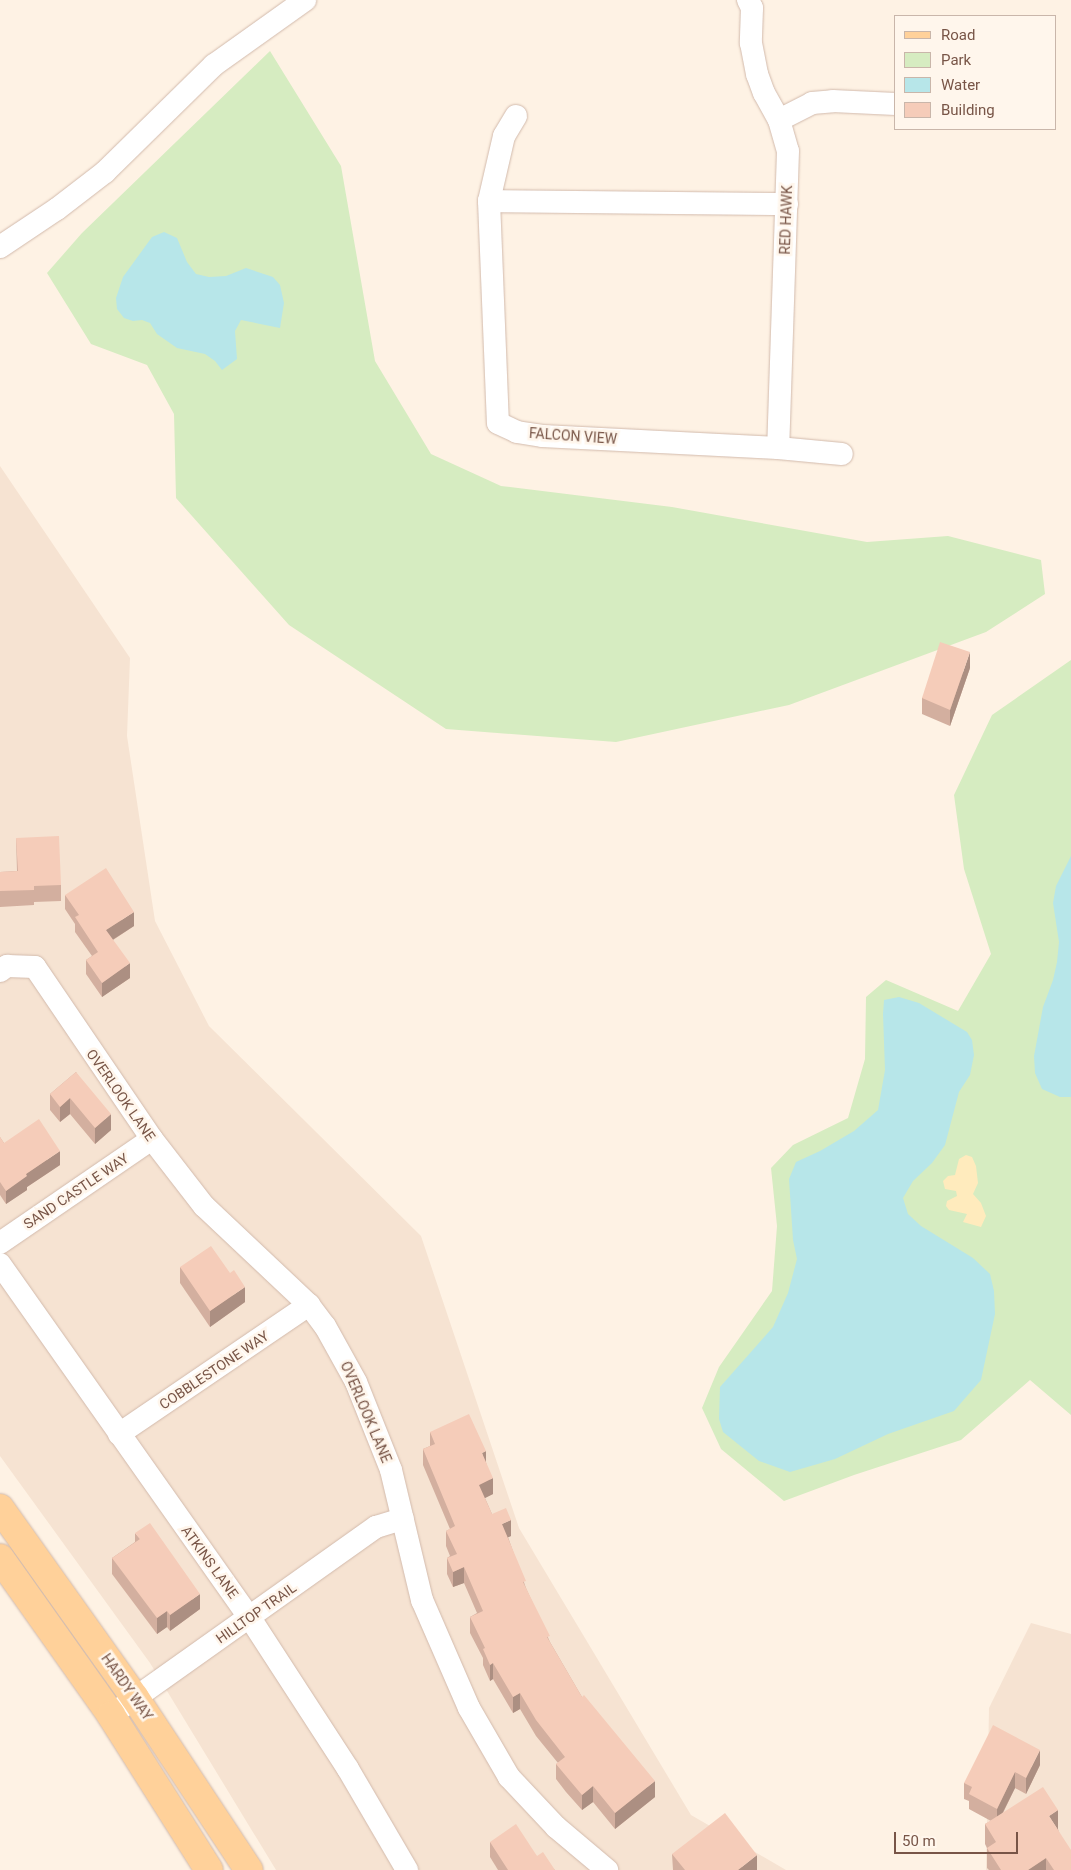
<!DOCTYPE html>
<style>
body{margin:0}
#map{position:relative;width:1071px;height:1870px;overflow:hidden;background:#fef2e4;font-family:Roboto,sans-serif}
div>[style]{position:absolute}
.residential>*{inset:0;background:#f6e3d2}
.green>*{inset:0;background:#d6ecc1}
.sand>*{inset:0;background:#ffebbd}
.water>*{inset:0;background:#b7e6e9}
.roads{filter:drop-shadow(0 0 1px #d2baac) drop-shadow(0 0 1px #d2baac)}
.minor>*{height:22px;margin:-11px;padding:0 11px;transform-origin:11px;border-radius:11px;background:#fff}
.major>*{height:28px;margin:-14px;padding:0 14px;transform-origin:14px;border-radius:14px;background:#ffd19a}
.wall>*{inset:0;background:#d3af9f}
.shaded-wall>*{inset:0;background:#ac8f82}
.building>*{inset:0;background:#f5ccb9}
span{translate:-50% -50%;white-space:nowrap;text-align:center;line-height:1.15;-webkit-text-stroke:5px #fff6ec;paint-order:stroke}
.street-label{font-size:14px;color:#785547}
.legend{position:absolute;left:894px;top:15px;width:162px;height:115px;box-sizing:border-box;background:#fff6ec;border:1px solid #c9b6aa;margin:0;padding:6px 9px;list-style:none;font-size:15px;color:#785547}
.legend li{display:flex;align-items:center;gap:10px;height:25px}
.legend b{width:25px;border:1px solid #c9b6aa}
.scale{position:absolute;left:894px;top:1832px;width:124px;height:22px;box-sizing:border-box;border:2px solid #785547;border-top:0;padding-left:6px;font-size:15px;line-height:18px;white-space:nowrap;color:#785547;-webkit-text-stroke:4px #fff6ec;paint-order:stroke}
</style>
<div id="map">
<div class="residential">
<i style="clip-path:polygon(0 466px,130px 658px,127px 736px,155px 921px,209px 1026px,421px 1236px,519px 1528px,691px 1815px,786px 1870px,276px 1870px,150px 1663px,0 1456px)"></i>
<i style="clip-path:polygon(1031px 1623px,1071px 1634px,1071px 1870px,986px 1870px,989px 1708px)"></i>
</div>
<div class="green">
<i style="clip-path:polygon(270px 51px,341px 166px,375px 361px,431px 454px,501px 486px,672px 507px,867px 542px,948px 536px,1041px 560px,1045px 594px,986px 632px,789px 705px,616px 742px,446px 729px,289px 625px,176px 498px,174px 414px,147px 365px,91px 344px,47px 273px,82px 233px)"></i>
<i style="clip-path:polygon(1071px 660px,1071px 1415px,1030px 1380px,961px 1440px,854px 1475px,784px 1501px,721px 1449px,702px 1408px,719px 1367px,772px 1291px,777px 1226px,771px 1168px,793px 1145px,848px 1118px,865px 1059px,866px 997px,886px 980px,958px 1011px,991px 954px,964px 869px,954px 795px,992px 715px)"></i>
</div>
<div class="sand">
<i style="clip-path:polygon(966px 1155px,972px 1157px,976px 1166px,978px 1183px,973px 1194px,981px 1203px,986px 1216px,981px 1227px,963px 1222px,967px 1214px,949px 1210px,946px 1206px,947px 1201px,957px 1196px,956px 1191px,945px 1189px,943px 1181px,948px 1176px,955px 1175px,959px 1159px)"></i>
</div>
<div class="water">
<i style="clip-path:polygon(164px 232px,177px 238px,187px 262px,196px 274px,209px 277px,226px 276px,246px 268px,273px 277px,280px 285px,284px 303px,280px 328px,241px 320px,235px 331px,237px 359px,222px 370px,215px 361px,205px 354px,177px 348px,157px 334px,150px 323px,142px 320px,133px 321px,124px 318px,117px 309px,116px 298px,123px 277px,152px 237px)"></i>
<i style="clip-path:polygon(1071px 856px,1071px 1097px,1060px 1097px,1042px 1089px,1035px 1073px,1034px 1056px,1043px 1007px,1053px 980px,1057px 962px,1059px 942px,1053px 903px,1056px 886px)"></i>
<i style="clip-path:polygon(899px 997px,919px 1003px,967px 1032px,972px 1040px,974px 1055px,970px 1075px,959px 1092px,945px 1145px,932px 1163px,913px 1181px,903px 1198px,908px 1214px,921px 1226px,973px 1258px,990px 1274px,994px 1291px,995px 1314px,981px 1380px,954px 1411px,888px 1434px,835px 1459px,790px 1472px,759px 1461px,723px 1432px,719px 1419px,720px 1387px,773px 1327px,788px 1293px,797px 1259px,793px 1240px,789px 1179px,796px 1162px,820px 1151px,854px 1131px,878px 1110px,885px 1070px,883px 1014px,884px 1000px)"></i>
</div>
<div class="roads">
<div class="minor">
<i style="left:748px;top:0;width:9px;rotate:63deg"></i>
<i style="left:752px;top:8px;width:35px;rotate:92deg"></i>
<i style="left:751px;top:43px;width:32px;rotate:79deg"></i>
<i style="left:757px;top:74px;width:20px;rotate:70deg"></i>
<i style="left:764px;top:93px;width:31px;rotate:61deg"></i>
<i style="left:779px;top:120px;width:32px;rotate:74deg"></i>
<i style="left:788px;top:151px;width:297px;rotate:91.9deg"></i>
<i style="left:516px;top:116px;width:23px;rotate:121deg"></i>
<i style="left:504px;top:136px;width:67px;rotate:103deg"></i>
<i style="left:489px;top:201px;width:222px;rotate:87.7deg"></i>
<i style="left:498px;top:423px;width:21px;rotate:25deg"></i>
<i style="left:517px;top:432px;width:25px;rotate:9deg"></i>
<i style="left:542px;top:436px;width:236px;rotate:2.9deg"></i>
<i style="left:778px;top:448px;width:64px;rotate:5.4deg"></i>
<i style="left:779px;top:120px;width:37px;rotate:-27deg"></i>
<i style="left:812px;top:103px;width:21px;rotate:-5deg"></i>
<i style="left:833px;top:101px;width:62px;rotate:2.8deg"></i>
<i style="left:489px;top:201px;width:298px;rotate:0.6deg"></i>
<i style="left:0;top:247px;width:69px;rotate:-33.7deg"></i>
<i style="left:57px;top:209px;width:61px;rotate:-37.6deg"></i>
<i style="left:105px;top:172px;width:153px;rotate:-44.5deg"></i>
<i style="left:214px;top:65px;width:112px;rotate:-35.5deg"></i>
<i style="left:0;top:971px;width:9px;rotate:-36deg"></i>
<i style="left:7px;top:966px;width:28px;rotate:2deg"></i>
<i style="left:35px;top:967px;width:208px;rotate:55.8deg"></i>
<i style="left:152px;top:1139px;width:85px;rotate:52.2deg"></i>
<i style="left:204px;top:1206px;width:144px;rotate:43.3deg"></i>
<i style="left:309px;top:1305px;width:26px;rotate:53deg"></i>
<i style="left:325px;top:1326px;width:64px;rotate:61deg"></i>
<i style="left:356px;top:1382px;width:95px;rotate:68.3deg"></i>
<i style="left:391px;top:1470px;width:134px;rotate:76.6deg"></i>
<i style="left:422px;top:1600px;width:118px;rotate:66.5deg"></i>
<i style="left:469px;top:1708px;width:80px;rotate:59.9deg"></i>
<i style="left:509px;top:1777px;width:69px;rotate:46.8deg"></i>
<i style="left:556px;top:1827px;width:67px;rotate:40.1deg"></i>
<i style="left:0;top:1243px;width:184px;rotate:-34.4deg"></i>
<i style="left:0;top:1264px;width:433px;rotate:54.8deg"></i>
<i style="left:250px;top:1618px;width:180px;rotate:57deg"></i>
<i style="left:348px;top:1769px;width:117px;rotate:59.7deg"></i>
<i style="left:119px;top:1434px;width:230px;rotate:-34.2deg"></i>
<i style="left:121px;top:1708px;width:313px;rotate:-35.4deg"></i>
<i style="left:376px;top:1527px;width:28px;rotate:-17deg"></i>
</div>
<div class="major">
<i style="left:0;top:1508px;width:233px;rotate:54.6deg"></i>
<i style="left:135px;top:1698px;width:206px;rotate:56.5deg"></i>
<i style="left:0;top:1558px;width:192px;rotate:54.7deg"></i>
<i style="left:111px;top:1715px;width:183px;rotate:57.7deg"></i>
</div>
</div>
<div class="wall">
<i style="clip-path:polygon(970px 668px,950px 726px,922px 714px,922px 698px)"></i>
<i style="clip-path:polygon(16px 838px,61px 885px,61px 901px,34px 902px,34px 905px,0 907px,0 872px,17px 871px)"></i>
<i style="clip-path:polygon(65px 895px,134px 926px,113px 940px,130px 978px,102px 997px,86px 974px,86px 960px,92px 956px,75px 932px,75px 924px,65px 909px)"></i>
<i style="clip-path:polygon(76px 1072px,111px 1130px,95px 1144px,70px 1114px,60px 1122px,50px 1110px,50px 1094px)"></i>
<i style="clip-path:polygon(0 1137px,4px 1143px,60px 1165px,27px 1187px,27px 1190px,6px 1204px,0 1195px)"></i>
<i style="clip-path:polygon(180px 1267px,245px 1302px,210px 1327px,180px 1283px)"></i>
<i style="clip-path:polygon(430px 1432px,486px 1462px,493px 1494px,485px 1498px,492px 1514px,511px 1536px,508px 1537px,526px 1588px,550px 1642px,582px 1697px,655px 1797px,615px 1829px,593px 1802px,582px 1810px,566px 1792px,556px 1779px,556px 1764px,558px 1763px,536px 1736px,520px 1709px,513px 1713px,493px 1679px,490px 1681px,483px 1665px,483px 1658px,470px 1633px,470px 1617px,477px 1613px,464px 1583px,453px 1587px,447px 1574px,447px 1558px,450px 1556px,446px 1546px,446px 1531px,450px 1529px,423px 1465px,423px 1449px,430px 1446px)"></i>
<i style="clip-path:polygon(135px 1533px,200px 1609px,170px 1631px,167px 1627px,157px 1634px,112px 1574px,112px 1558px,135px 1542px)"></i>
<i style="clip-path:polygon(1040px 1765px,1026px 1794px,1015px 1788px,1003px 1813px,1058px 1829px,1071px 1870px,989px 1870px,987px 1868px,987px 1848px,985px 1844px,985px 1824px,991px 1821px,969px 1809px,969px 1801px,964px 1799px,964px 1783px)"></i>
<i style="clip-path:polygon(490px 1842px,537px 1856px,555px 1870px,498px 1870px,490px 1857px)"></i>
<i style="clip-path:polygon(672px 1854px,757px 1870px,673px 1870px)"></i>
</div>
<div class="shaded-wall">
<i style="clip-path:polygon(970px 652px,970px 668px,950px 726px,950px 710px)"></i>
<i style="clip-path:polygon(134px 912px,134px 926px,106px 944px,106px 930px)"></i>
<i style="clip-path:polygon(130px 963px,130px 978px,102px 997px,102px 983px)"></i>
<i style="clip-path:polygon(70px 1098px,70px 1114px,60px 1122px,60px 1107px)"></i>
<i style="clip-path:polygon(111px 1114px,111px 1130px,95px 1144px,95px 1128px)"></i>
<i style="clip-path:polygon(60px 1151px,60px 1165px,27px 1187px,27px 1190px,6px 1204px,6px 1191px,26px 1174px)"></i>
<i style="clip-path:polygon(245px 1287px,245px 1302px,210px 1327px,210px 1311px)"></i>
<i style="clip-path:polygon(486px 1451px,486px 1467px,482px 1453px)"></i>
<i style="clip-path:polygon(493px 1478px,493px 1494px,479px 1501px,479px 1485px)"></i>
<i style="clip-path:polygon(511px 1520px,511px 1536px,502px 1540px,502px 1524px)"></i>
<i style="clip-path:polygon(464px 1567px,464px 1583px,453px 1587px,453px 1572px)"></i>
<i style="clip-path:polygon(200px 1594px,200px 1609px,170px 1631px,170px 1615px)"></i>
<i style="clip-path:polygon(167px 1611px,167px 1627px,157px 1634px,157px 1618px)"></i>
<i style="clip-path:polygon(493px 1663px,493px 1679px,490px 1681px,490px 1665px)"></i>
<i style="clip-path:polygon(520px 1693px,520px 1709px,513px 1713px,513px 1697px)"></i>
<i style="clip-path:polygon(1040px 1750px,1040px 1765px,1026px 1794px,1026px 1778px)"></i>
<i style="clip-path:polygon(1015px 1772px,1015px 1788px,997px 1824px,997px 1809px)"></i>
<i style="clip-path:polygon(655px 1781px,655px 1797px,615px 1829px,615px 1813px)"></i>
<i style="clip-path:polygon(593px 1786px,593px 1802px,582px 1810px,582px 1795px)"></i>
<i style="clip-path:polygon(1058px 1810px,1058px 1830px,1049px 1816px)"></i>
<i style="clip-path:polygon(757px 1855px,757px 1870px,738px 1870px)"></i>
<i style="clip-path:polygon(1046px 1858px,1046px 1870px,1028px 1870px)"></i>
</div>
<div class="building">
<i style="clip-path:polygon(940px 642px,970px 652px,950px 710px,922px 698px)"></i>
<i style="clip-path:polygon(59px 836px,61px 885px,34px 886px,34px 890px,0 891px,0 872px,18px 871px,16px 838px)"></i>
<i style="clip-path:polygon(106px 868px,134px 912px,106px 930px,130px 963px,102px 983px,86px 960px,98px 952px,75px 917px,79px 915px,65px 895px)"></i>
<i style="clip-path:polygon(76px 1072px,111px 1114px,95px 1128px,70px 1098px,60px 1107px,50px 1094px)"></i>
<i style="clip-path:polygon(39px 1119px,60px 1151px,26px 1174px,27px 1176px,6px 1191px,0 1182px,0 1137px,4px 1143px)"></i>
<i style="clip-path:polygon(211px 1246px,230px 1273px,234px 1270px,245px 1287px,210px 1311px,180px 1267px)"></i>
<i style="clip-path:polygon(469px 1414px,486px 1451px,482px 1453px,493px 1478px,479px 1485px,492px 1514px,506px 1508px,511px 1520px,502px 1524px,526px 1581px,523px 1582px,550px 1636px,547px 1637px,582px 1697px,584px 1695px,655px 1781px,615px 1813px,593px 1786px,582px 1795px,566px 1776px,556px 1764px,565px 1757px,536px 1720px,520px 1693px,513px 1697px,493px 1663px,490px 1665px,483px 1649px,485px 1648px,470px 1617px,483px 1611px,464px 1567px,453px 1572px,447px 1558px,457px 1554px,446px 1531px,455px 1526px,423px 1449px,435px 1444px,430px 1432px)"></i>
<i style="clip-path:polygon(150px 1523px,200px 1594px,170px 1615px,167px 1611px,157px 1618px,112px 1558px,140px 1539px,135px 1533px)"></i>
<i style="clip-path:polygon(993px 1725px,1040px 1750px,1026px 1778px,1015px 1772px,997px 1809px,969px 1794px,972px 1787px,964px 1783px)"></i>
<i style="clip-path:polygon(1043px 1787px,1058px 1810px,1049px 1816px,1071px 1850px,1071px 1870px,1054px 1870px,1046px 1858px,1028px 1870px,1001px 1870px,987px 1848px,996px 1842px,985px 1824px)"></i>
<i style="clip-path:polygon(725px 1813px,757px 1855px,738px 1870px,685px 1870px,672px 1854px)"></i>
<i style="clip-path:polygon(516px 1824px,537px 1856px,543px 1852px,555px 1870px,508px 1870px,490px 1842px)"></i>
</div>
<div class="street-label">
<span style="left:786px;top:220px;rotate:-88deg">RED HAWK</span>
<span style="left:573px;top:436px;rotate:4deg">FALCON VIEW</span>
<span style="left:121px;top:1095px;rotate:55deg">OVERLOOK LANE</span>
<span style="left:76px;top:1191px;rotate:-34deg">SAND CASTLE WAY</span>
<span style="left:214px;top:1370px;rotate:-34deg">COBBLESTONE WAY</span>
<span style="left:366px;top:1412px;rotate:67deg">OVERLOOK LANE</span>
<span style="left:210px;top:1562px;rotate:54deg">ATKINS LANE</span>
<span style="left:256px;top:1613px;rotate:-35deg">HILLTOP TRAIL</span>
<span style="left:127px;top:1687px;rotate:55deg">HARDY WAY</span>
</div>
<ul class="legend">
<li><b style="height:6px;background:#ffd19a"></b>Road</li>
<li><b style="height:14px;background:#d6ecc1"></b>Park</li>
<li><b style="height:14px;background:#b7e6e9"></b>Water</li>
<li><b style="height:14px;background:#f5ccb9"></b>Building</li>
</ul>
<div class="scale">50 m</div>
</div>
